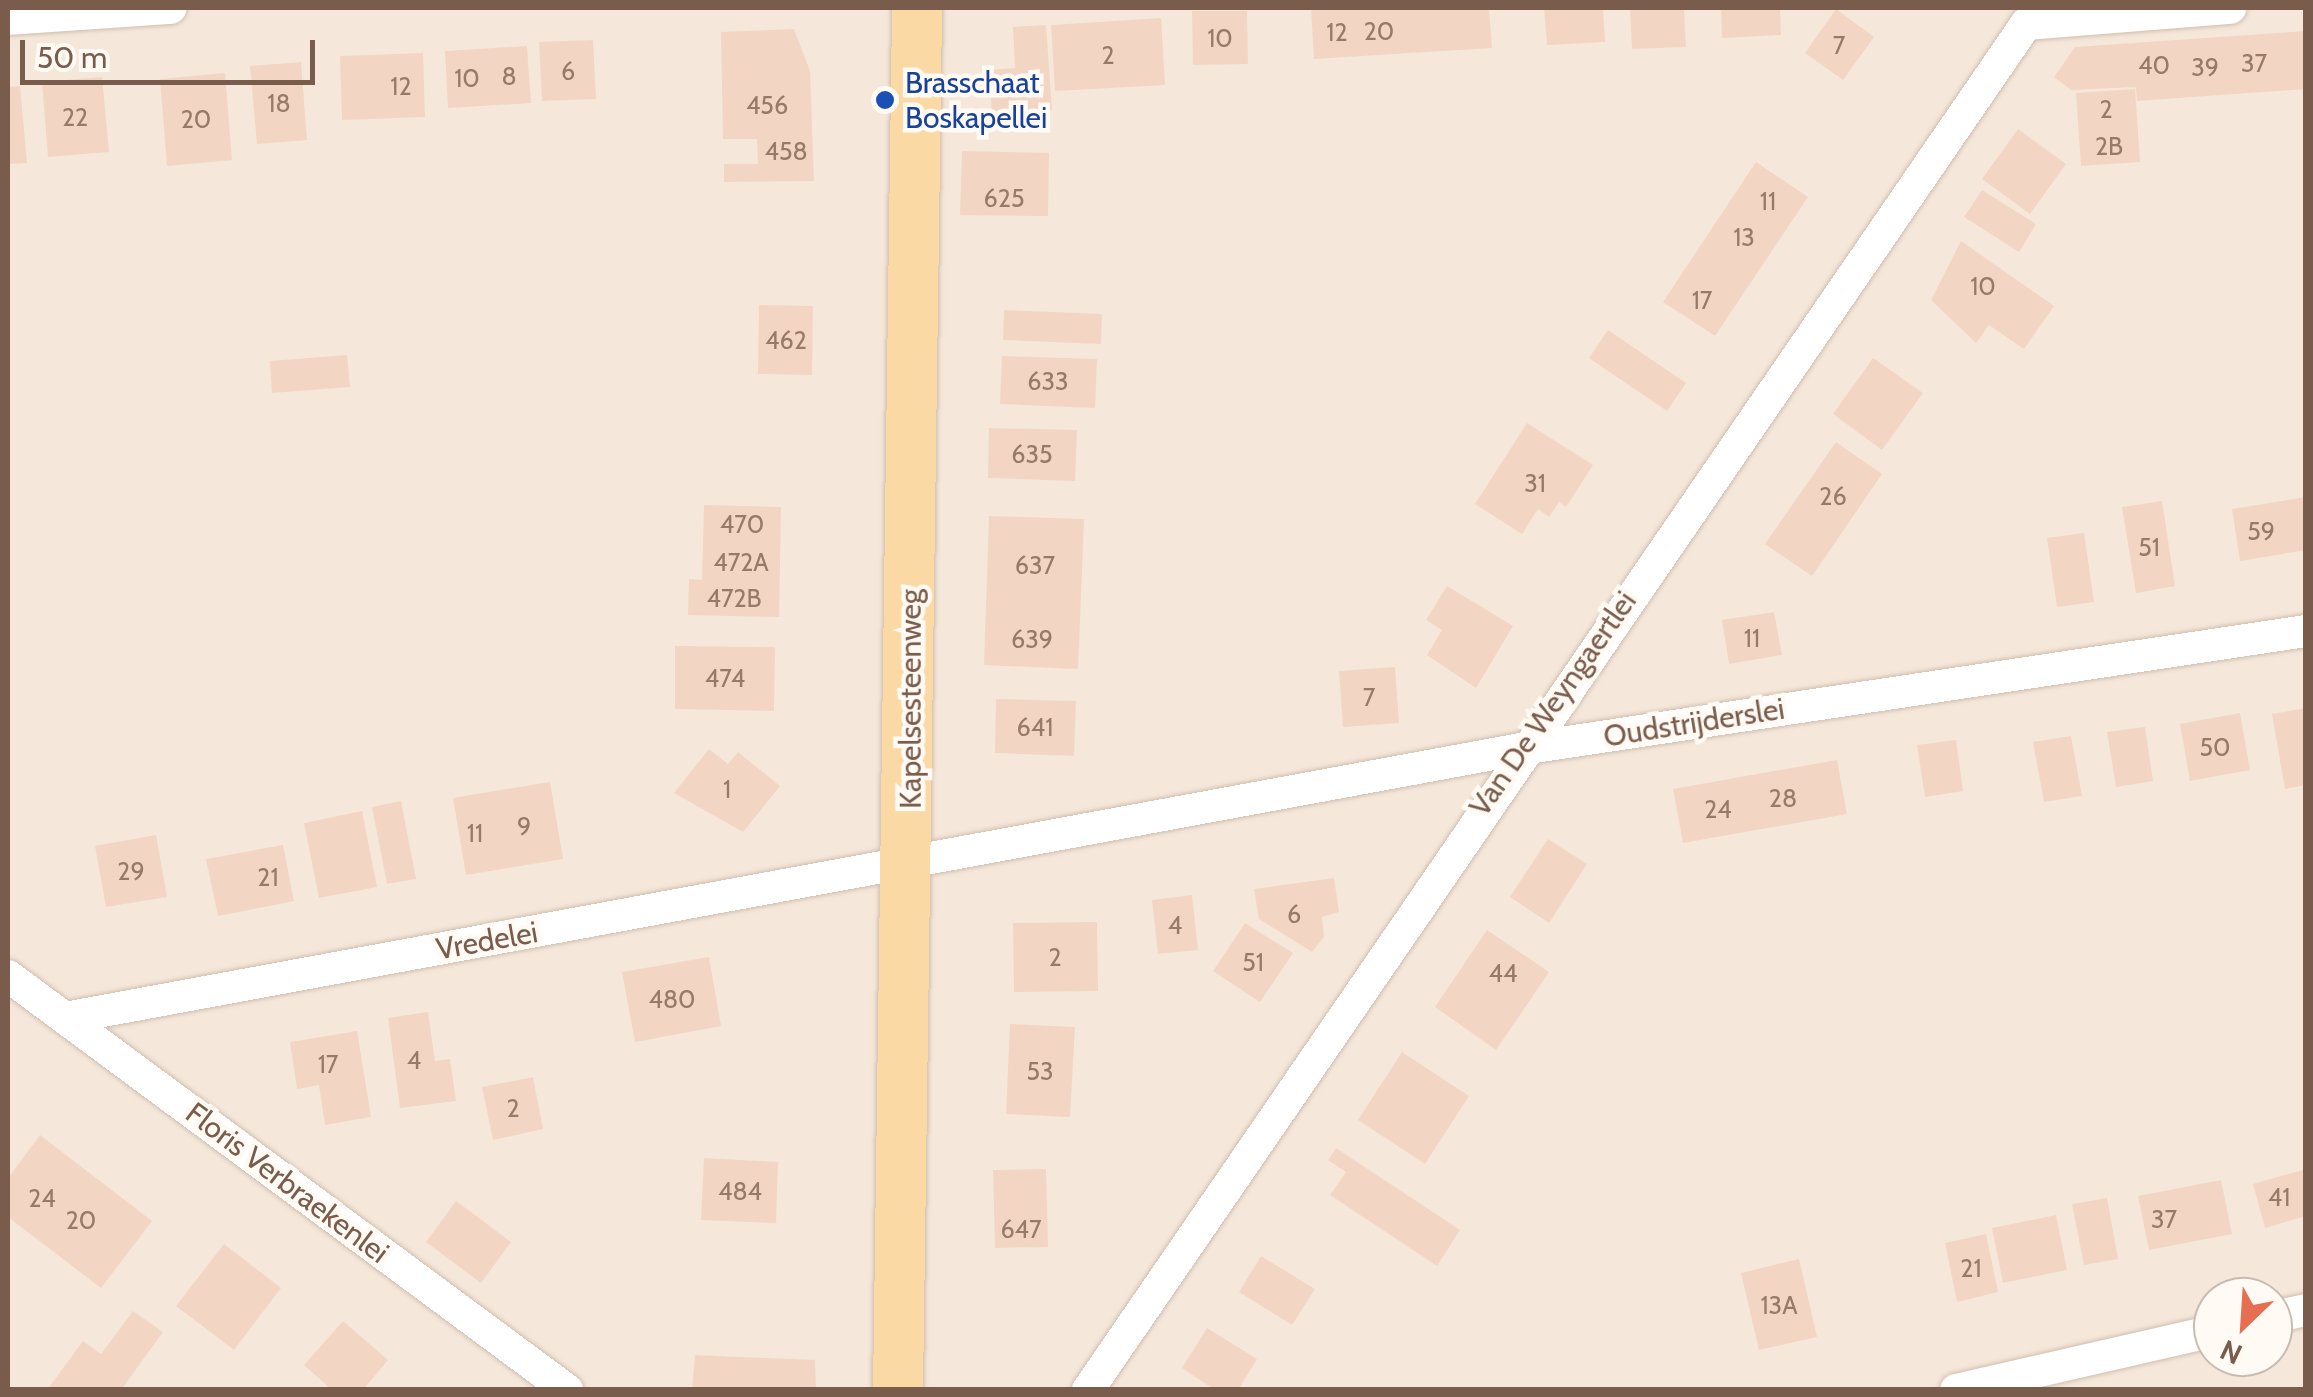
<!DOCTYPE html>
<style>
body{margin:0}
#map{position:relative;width:2313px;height:1397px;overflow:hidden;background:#fdf6ec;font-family:Cabin,sans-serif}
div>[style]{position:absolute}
.residential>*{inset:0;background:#f5e8da}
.building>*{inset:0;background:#f3d5c3}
.roads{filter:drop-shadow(0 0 2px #d1beb0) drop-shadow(0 0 2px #d1beb0)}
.minor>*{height:32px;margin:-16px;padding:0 16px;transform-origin:16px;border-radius:16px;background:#fff}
.primary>*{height:50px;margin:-25px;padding:0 25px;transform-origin:25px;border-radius:25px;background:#fbd9a5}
.dots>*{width:28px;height:28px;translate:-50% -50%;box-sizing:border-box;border:5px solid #fffaf3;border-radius:50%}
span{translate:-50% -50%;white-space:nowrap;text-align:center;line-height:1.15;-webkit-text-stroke:9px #fffaf3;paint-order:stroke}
.number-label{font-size:25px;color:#987a6a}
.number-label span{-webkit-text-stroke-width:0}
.transit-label{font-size:30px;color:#164399}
.left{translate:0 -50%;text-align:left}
.street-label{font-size:30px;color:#7a5c4d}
.frame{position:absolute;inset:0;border:10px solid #7a5c4d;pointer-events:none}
.north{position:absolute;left:2193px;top:1277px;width:100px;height:100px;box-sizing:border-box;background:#fffaf3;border:2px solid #cabbb1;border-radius:50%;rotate:205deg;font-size:28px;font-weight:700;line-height:40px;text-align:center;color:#7a5c4d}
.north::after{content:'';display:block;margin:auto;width:35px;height:45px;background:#e76f51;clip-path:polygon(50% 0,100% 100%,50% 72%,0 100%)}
.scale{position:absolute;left:20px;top:40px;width:295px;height:45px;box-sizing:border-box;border:5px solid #7a5c4d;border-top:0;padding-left:12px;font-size:30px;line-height:35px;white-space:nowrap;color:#7a5c4d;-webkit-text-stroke:8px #fffaf3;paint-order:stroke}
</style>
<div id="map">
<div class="residential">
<i style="clip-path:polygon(evenodd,8px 8px,2305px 8px,2305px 1389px,8px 1390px,8px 8px,2213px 1297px,2273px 1297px,2273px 1357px,2213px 1357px,2213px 1297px)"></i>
</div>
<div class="building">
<i style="clip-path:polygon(1311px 8px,1489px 8px,1492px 48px,1314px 59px)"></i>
<i style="clip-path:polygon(1544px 8px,1603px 8px,1605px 42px,1547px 45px)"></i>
<i style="clip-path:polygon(1630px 8px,1684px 8px,1686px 47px,1632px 49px)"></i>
<i style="clip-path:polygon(1721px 8px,1780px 8px,1781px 35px,1722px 38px)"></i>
<i style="clip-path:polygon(1836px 9px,1874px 37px,1843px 80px,1805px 53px)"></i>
<i style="clip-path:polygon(1192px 11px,1247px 11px,1248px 64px,1193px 65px)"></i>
<i style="clip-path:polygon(1161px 18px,1165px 85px,1055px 91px,1051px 25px)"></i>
<i style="clip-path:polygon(1046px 25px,1052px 110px,992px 114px,989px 70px,1015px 68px,1013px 27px)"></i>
<i style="clip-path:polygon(794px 29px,810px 71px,814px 181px,724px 182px,724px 164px,758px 164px,757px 139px,723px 139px,721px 32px)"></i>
<i style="clip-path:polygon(2306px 31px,2306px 89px,2137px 101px,2136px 87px,2071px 90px,2054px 77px,2075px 47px)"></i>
<i style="clip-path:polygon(593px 40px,596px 99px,542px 101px,539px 42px)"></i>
<i style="clip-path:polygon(527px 46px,531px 103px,448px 108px,445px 51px)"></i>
<i style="clip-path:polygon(423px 53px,425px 117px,342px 120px,340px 56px)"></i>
<i style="clip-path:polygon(301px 62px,307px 140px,257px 144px,250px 66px)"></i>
<i style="clip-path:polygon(225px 73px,232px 160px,167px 166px,160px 79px)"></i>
<i style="clip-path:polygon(102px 77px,109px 152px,48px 157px,42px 82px)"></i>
<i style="clip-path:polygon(20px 86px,27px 163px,8px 164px,8px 87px)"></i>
<i style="clip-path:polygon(2135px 89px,2140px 162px,2081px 166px,2076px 93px)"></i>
<i style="clip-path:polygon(2018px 129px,2066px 164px,2030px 214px,1982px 179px)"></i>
<i style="clip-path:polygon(962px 151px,1049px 153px,1048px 216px,960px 215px)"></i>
<i style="clip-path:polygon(1756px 162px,1808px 197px,1715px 336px,1663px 302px)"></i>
<i style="clip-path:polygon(1982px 190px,2036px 224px,2019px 252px,1964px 217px)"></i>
<i style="clip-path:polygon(1961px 241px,2054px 306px,2024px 349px,1989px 325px,1976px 343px,1931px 300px)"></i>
<i style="clip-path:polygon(759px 305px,813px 306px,812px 375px,758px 374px)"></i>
<i style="clip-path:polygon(1004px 310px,1102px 314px,1101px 344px,1003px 340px)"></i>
<i style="clip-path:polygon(1608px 330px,1686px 383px,1667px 411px,1589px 358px)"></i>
<i style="clip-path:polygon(347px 355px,350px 387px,272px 393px,270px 361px)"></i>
<i style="clip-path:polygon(1002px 356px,1097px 359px,1095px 408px,1000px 404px)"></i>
<i style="clip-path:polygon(1873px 358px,1923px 393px,1882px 450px,1833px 414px)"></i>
<i style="clip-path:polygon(1527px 423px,1593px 465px,1566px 507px,1559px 502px,1549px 517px,1538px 509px,1522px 534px,1475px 504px)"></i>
<i style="clip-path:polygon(989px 428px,1077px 430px,1075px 481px,988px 478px)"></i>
<i style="clip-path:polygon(1836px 442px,1882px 474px,1812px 576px,1765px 544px)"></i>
<i style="clip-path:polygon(2306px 497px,2306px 550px,2240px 561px,2232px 509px)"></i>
<i style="clip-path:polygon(2162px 501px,2175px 586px,2136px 593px,2122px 507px)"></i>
<i style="clip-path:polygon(704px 505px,781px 507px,779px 617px,688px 615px,689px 579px,702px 580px)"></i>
<i style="clip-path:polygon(989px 516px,1084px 519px,1078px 669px,984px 665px)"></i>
<i style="clip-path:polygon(2084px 533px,2094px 602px,2057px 607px,2047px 538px)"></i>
<i style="clip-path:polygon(1447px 586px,1513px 626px,1476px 688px,1427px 655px,1442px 630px,1426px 620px)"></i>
<i style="clip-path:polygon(1774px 612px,1782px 655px,1729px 664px,1722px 620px)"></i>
<i style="clip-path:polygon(675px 646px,775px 647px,774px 711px,675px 709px)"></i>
<i style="clip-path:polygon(1395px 667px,1399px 723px,1343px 727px,1339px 671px)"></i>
<i style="clip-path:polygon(996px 699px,1076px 701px,1074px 756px,995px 753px)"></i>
<i style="clip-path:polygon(2306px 708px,2306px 785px,2285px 789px,2272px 714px)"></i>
<i style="clip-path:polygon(2240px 713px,2250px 770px,2190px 781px,2180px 724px)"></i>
<i style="clip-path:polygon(2145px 727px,2153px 781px,2116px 787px,2107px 732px)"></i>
<i style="clip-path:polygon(2071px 736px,2082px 796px,2044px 802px,2033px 742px)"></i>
<i style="clip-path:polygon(1956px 740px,1963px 791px,1925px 797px,1917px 745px)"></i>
<i style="clip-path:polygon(709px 749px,728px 764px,738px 752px,780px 786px,743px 832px,674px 793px)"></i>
<i style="clip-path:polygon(1837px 760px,1847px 814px,1683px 843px,1673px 789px)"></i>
<i style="clip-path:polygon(550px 782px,563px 859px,466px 875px,453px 798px)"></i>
<i style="clip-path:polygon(401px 801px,416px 879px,387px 884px,372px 807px)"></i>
<i style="clip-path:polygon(362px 811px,377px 887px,319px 898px,304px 823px)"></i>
<i style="clip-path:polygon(156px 835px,167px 897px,106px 907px,95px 846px)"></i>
<i style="clip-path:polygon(1548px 839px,1587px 864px,1549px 923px,1510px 897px)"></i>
<i style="clip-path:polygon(283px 845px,294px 901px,218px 916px,206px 859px)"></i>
<i style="clip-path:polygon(1334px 878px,1339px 912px,1322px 917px,1324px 937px,1312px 952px,1259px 919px,1254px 889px)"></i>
<i style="clip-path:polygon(1192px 895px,1198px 950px,1158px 954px,1152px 900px)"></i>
<i style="clip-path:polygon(1097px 922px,1098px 991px,1014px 992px,1013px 923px)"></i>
<i style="clip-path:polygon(1245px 923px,1293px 953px,1260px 1002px,1213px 971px)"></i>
<i style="clip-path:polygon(1487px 930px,1549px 972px,1496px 1050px,1435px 1007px)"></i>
<i style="clip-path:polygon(709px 957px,721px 1026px,635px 1042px,622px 972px)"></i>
<i style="clip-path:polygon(428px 1012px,435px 1061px,450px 1059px,456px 1101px,400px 1108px,388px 1018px)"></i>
<i style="clip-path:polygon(1010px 1024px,1075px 1027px,1070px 1117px,1006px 1114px)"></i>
<i style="clip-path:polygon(357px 1031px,371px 1117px,325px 1125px,319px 1085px,297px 1089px,290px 1042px)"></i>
<i style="clip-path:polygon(1402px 1052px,1469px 1096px,1425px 1164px,1358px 1120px)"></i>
<i style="clip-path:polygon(533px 1077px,543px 1129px,493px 1140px,482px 1087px)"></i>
<i style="clip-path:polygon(40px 1135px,152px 1221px,101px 1288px,8px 1217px,8px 1178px)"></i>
<i style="clip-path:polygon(1336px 1148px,1460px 1230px,1437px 1266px,1330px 1195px,1346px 1172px,1328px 1160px)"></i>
<i style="clip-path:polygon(704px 1158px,778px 1162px,776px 1223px,701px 1220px)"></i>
<i style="clip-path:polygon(1046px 1169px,1048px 1247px,995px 1248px,993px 1170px)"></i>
<i style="clip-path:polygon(2306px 1169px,2306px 1216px,2265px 1228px,2253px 1184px)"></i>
<i style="clip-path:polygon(2221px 1180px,2232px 1234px,2149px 1250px,2138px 1196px)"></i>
<i style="clip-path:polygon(2107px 1198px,2118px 1259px,2084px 1265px,2072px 1204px)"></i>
<i style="clip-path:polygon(456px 1201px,511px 1242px,481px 1283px,426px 1242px)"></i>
<i style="clip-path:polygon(2056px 1215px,2067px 1270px,2003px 1283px,1992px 1228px)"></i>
<i style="clip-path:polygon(1986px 1234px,1998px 1292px,1957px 1302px,1945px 1243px)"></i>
<i style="clip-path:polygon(224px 1244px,281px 1288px,234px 1350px,176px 1306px)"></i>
<i style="clip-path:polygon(1261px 1256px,1315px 1289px,1292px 1325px,1239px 1292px)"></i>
<i style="clip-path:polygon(1799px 1259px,1817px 1337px,1759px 1350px,1741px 1273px)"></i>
<i style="clip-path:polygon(133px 1311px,163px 1332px,121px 1390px,47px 1390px,83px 1341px,101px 1354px)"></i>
<i style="clip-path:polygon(343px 1321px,388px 1360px,363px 1390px,332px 1390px,304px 1365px)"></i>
<i style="clip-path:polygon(1207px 1328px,1257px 1359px,1238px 1390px,1215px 1390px,1182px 1368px)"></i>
<i style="clip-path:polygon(695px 1355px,815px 1360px,816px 1390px,692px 1390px)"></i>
</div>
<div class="roads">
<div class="minor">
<i style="left:8px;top:19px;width:163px;rotate:-3.9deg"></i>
<i style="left:2026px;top:24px;width:205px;rotate:-4.5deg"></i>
<i style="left:8px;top:976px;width:696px;rotate:36.52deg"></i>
<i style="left:65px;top:1018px;width:1481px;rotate:-10.47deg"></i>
<i style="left:1521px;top:749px;width:794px;rotate:-8.55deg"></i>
<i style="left:2273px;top:1317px;width:34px;rotate:-12deg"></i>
<i style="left:1088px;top:1390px;width:1657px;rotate:-55.52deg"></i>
<i style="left:1956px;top:1390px;width:264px;rotate:-12.9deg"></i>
</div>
<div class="primary">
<i style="left:898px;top:1390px;width:1382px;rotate:-89.21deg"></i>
</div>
</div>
<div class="dots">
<i style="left:885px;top:100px;background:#1a4fb4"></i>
</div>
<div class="number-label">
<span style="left:1379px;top:31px">20</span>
<span style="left:1337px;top:32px">12</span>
<span style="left:1220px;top:38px">10</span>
<span style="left:1839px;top:45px">7</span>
<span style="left:1108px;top:55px">2</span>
<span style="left:2254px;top:63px">37</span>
<span style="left:2154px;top:65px">40</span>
<span style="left:2205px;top:67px">39</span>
<span style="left:568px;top:71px">6</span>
<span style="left:509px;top:76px">8</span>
<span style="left:467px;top:78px">10</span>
<span style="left:401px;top:86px">12</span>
<span style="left:279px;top:103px">18</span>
<span style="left:767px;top:105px">456</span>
<span style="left:2106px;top:109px">2</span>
<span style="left:75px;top:117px">22</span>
<span style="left:196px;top:119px">20</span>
<span style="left:2109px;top:146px">2B</span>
<span style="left:786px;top:151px">458</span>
<span style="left:1004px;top:198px">625</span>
<span style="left:1768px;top:201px">11</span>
<span style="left:1744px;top:237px">13</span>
<span style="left:1983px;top:286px">10</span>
<span style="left:1702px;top:300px">17</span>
<span style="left:786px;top:340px">462</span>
<span style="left:1048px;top:381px">633</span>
<span style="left:1032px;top:454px">635</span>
<span style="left:1535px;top:483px">31</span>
<span style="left:1833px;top:496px">26</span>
<span style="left:742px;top:524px">470</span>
<span style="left:2261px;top:531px">59</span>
<span style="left:2149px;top:547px">51</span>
<span style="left:741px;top:562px">472A</span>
<span style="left:1035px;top:565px">637</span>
<span style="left:734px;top:598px">472B</span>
<span style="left:1752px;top:638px">11</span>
<span style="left:1032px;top:639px">639</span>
<span style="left:725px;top:678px">474</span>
<span style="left:1369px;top:697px">7</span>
<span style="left:1035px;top:727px">641</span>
<span style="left:2215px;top:747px">50</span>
<span style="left:727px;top:789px">1</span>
<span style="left:1783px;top:798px">28</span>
<span style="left:1718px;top:809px">24</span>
<span style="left:524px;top:826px">9</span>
<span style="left:475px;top:833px">11</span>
<span style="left:131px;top:871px">29</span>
<span style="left:268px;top:877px">21</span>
<span style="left:1294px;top:914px">6</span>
<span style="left:1175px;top:925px">4</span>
<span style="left:1055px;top:957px">2</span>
<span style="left:1253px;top:962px">51</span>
<span style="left:1503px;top:973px">44</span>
<span style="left:672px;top:999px">480</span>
<span style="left:414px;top:1060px">4</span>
<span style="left:328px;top:1064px">17</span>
<span style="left:1040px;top:1071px">53</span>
<span style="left:513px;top:1108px">2</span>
<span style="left:740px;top:1191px">484</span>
<span style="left:2279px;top:1197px">41</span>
<span style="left:42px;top:1198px">24</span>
<span style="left:2164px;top:1219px">37</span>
<span style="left:81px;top:1220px">20</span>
<span style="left:1021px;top:1229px">647</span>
<span style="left:1971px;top:1268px">21</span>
<span style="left:1779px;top:1305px">13A</span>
</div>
<div class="transit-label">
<span class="left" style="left:905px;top:100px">Brasschaat<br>Boskapellei</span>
</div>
<div class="street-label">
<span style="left:911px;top:699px;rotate:-90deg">Kapelsesteenweg</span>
<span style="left:1553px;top:704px;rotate:-55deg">Van De Weyngaertlei</span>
<span style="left:1694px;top:723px;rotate:-9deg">Oudstrijderslei</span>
<span style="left:487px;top:941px;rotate:-10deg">Vredelei</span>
<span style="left:287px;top:1183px;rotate:37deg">Floris Verbraekenlei</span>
</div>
<div class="frame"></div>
<div class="north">N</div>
<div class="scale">50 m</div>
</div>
